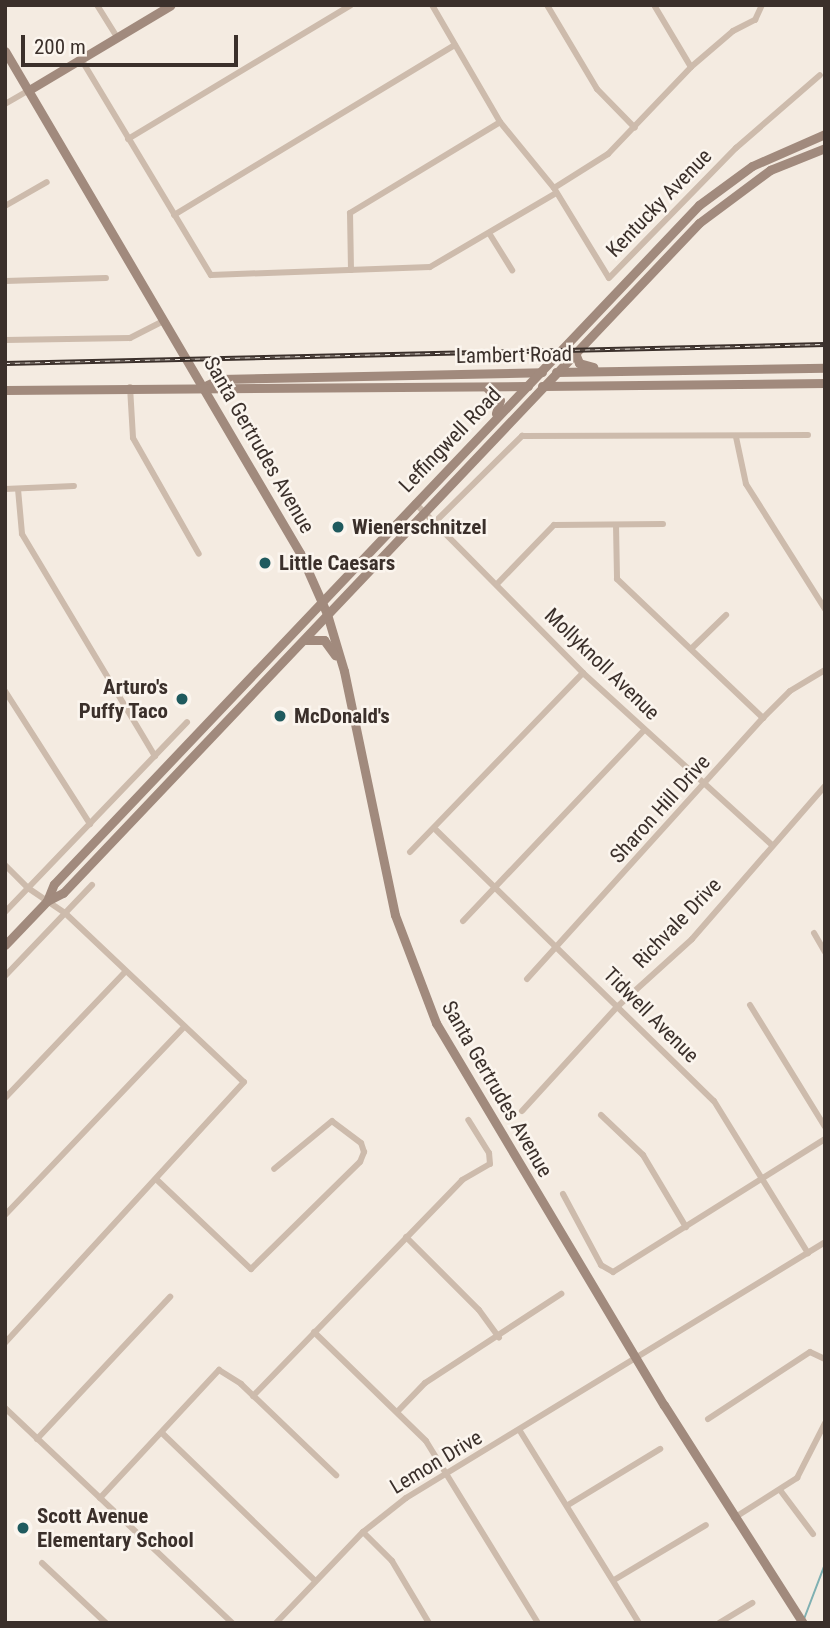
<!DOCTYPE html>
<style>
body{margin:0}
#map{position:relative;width:830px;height:1628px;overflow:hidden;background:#f4ebe1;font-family:"Roboto Condensed",sans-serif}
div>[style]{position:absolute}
.stream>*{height:2px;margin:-1px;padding:0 1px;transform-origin:1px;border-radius:1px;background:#7fb0b2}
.street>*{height:6px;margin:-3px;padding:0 3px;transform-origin:3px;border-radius:3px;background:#cdbbac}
.secondary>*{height:9px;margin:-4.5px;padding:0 4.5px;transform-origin:4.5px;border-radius:4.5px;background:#a18a7d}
.rail>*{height:4.5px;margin-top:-2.25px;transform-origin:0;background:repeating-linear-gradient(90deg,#fbf5ee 0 5px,#3b302b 0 10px);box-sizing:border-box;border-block:2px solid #3b302b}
.dots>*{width:19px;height:19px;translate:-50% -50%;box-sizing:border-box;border:4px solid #fbf5ee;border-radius:50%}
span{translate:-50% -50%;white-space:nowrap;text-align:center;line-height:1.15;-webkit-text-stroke:5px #fbf5ee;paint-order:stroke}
.street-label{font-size:21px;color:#3b302b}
.poi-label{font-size:21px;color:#3b302b;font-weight:700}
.left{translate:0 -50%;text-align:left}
.right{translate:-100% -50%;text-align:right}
.frame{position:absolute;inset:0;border:7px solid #3b302b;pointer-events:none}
.scale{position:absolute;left:21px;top:35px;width:217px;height:32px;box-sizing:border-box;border:4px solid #3b302b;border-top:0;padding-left:9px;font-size:21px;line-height:24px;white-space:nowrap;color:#3b302b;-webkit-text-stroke:5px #fbf5ee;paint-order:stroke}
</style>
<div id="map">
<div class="stream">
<i style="left:804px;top:1619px;width:59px;rotate:-69.1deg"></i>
</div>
<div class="street">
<i style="left:97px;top:5px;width:38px;rotate:58deg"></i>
<i style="left:432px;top:5px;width:135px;rotate:59.8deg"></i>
<i style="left:500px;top:122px;width:85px;rotate:50.7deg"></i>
<i style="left:554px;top:188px;width:105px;rotate:58.6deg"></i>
<i style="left:609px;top:278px;width:182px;rotate:-45.7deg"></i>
<i style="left:736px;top:148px;width:111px;rotate:-41deg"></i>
<i style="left:547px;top:5px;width:98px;rotate:59.2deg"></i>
<i style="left:597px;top:89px;width:54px;rotate:45.7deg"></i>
<i style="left:654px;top:5px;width:72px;rotate:59.2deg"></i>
<i style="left:81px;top:59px;width:252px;rotate:59deg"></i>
<i style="left:211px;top:275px;width:219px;rotate:-2.1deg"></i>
<i style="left:430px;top:267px;width:146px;rotate:-30.4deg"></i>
<i style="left:5px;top:104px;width:28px;rotate:-30deg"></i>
<i style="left:128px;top:139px;width:260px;rotate:-31deg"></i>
<i style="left:554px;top:188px;width:64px;rotate:-32.2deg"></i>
<i style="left:608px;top:154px;width:120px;rotate:-46.3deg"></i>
<i style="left:691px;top:67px;width:55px;rotate:-40.6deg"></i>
<i style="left:733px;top:31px;width:25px;rotate:-27deg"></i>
<i style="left:755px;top:20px;width:17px;rotate:-65deg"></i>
<i style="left:5px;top:206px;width:48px;rotate:-29.7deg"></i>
<i style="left:174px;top:215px;width:328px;rotate:-31.2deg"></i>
<i style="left:489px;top:233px;width:44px;rotate:58.1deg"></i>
<i style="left:351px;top:270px;width:57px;rotate:-91deg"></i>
<i style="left:350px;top:213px;width:175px;rotate:-31.2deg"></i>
<i style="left:5px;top:281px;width:101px;rotate:-1.7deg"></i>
<i style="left:5px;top:340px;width:125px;rotate:-0.9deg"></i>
<i style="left:130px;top:338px;width:38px;rotate:-27deg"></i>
<i style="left:130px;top:387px;width:51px;rotate:86.6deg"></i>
<i style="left:133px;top:438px;width:133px;rotate:60.4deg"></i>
<i style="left:736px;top:437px;width:48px;rotate:78deg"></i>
<i style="left:746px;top:484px;width:148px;rotate:57.7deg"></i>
<i style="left:5px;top:489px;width:69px;rotate:-2.5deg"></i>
<i style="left:18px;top:489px;width:45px;rotate:84.9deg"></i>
<i style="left:22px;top:534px;width:259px;rotate:59.1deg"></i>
<i style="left:415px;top:503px;width:239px;rotate:45.3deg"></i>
<i style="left:583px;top:673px;width:254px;rotate:42.3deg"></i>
<i style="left:434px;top:523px;width:124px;rotate:-44.7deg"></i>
<i style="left:522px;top:436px;width:286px;rotate:-0.2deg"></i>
<i style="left:616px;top:525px;width:54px;rotate:88.9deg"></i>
<i style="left:617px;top:579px;width:202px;rotate:43.6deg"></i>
<i style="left:497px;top:584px;width:82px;rotate:-46deg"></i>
<i style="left:554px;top:525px;width:109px;rotate:-0.5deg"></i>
<i style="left:691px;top:649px;width:49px;rotate:-44.2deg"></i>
<i style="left:5px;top:691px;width:158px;rotate:57.4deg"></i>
<i style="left:436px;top:830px;width:388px;rotate:44.3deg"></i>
<i style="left:714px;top:1101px;width:179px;rotate:58.3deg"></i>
<i style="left:410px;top:852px;width:249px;rotate:-46deg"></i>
<i style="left:5px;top:865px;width:33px;rotate:45deg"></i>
<i style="left:28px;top:888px;width:45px;rotate:34deg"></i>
<i style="left:65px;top:913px;width:246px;rotate:43.4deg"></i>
<i style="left:244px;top:1082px;width:354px;rotate:132.5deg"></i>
<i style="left:5px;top:912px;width:263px;rotate:-46.2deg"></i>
<i style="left:463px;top:921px;width:263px;rotate:-46.5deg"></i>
<i style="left:814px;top:933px;width:22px;rotate:60deg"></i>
<i style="left:5px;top:976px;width:126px;rotate:-46.3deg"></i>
<i style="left:527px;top:979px;width:352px;rotate:-47.9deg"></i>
<i style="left:763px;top:718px;width:38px;rotate:-45deg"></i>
<i style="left:790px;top:691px;width:41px;rotate:-31deg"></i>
<i style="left:750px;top:1005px;width:143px;rotate:58.4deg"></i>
<i style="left:5px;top:1098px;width:174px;rotate:-46.4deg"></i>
<i style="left:522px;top:1111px;width:141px;rotate:-47.6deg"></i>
<i style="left:617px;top:1007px;width:101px;rotate:-42.2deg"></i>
<i style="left:692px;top:939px;width:203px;rotate:-49deg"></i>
<i style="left:601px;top:1115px;width:58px;rotate:43.6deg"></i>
<i style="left:643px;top:1155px;width:84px;rotate:59.2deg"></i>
<i style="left:156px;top:1179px;width:131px;rotate:43.5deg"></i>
<i style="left:251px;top:1269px;width:153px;rotate:-44.5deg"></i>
<i style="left:360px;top:1162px;width:11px;rotate:-68deg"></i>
<i style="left:364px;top:1152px;width:9px;rotate:-108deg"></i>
<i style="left:361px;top:1143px;width:36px;rotate:-143deg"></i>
<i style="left:332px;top:1121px;width:75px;rotate:140.4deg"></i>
<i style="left:563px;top:1194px;width:81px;rotate:61.8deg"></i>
<i style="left:601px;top:1265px;width:14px;rotate:30deg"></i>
<i style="left:613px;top:1272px;width:250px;rotate:-32.1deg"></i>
<i style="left:5px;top:1215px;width:260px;rotate:-46.4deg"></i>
<i style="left:406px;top:1237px;width:103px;rotate:45deg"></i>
<i style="left:479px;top:1310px;width:34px;rotate:54deg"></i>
<i style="left:314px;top:1332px;width:156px;rotate:44.2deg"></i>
<i style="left:426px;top:1441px;width:214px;rotate:58.4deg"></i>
<i style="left:253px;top:1396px;width:301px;rotate:-45.9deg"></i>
<i style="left:462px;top:1180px;width:32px;rotate:-30deg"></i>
<i style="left:490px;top:1164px;width:11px;rotate:-95deg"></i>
<i style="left:489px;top:1153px;width:39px;rotate:-122deg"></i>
<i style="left:5px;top:1408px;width:313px;rotate:43.4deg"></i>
<i style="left:398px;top:1411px;width:39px;rotate:-46deg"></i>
<i style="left:425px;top:1383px;width:163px;rotate:-33.2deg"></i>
<i style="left:708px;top:1419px;width:122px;rotate:-33.3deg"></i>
<i style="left:810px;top:1352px;width:17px;rotate:25deg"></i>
<i style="left:520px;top:1431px;width:226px;rotate:58.2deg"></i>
<i style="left:162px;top:1433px;width:213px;rotate:44deg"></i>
<i style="left:37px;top:1439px;width:195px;rotate:-46.9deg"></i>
<i style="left:780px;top:1490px;width:55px;rotate:53.1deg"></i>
<i style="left:100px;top:1498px;width:175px;rotate:-47.1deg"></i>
<i style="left:219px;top:1370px;width:26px;rotate:32deg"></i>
<i style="left:241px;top:1384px;width:132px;rotate:43.8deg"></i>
<i style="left:568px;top:1505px;width:108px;rotate:-31.3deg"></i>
<i style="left:734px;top:1518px;width:75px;rotate:-32.4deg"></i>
<i style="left:797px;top:1478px;width:62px;rotate:-63deg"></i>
<i style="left:363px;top:1532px;width:41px;rotate:45deg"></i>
<i style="left:392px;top:1561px;width:72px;rotate:59.2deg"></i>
<i style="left:42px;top:1563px;width:88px;rotate:43.2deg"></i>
<i style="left:614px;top:1580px;width:107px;rotate:-30.9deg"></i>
<i style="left:276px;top:1623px;width:126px;rotate:-46.3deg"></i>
<i style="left:363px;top:1532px;width:55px;rotate:-38.3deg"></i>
<i style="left:406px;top:1498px;width:491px;rotate:-31.4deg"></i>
<i style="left:719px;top:1623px;width:39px;rotate:-31deg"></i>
</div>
<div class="secondary">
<i style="left:5px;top:51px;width:582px;rotate:59.56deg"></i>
<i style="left:300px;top:553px;width:67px;rotate:66.1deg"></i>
<i style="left:327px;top:614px;width:59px;rotate:73.4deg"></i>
<i style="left:344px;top:671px;width:249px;rotate:78.2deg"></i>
<i style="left:395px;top:915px;width:116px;rotate:69.2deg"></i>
<i style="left:436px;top:1023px;width:445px;rotate:59.2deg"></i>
<i style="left:664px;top:1405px;width:259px;rotate:57.5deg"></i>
<i style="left:29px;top:90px;width:165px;rotate:-30.9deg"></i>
<i style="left:575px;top:353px;width:11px;rotate:68deg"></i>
<i style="left:579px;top:363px;width:15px;rotate:16deg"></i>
<i style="left:556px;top:372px;width:269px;rotate:-0.9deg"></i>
<i style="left:207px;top:385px;width:14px;rotate:-25deg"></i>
<i style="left:220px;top:379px;width:322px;rotate:-1.2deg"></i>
<i style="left:542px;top:386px;width:283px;rotate:-0.6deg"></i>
<i style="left:488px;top:389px;width:16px;rotate:43deg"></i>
<i style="left:500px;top:400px;width:14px;rotate:107deg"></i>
<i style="left:5px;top:390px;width:523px;rotate:-0.44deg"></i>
<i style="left:305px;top:640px;width:19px"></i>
<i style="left:324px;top:640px;width:19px;rotate:54deg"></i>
<i style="left:47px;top:901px;width:18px;rotate:-68deg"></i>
<i style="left:54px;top:884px;width:937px;rotate:-46.47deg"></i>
<i style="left:699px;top:205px;width:66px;rotate:-36.3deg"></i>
<i style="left:752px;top:166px;width:80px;rotate:-23.7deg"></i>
<i style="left:5px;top:945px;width:61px;rotate:-46.3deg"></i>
<i style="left:47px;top:901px;width:18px;rotate:-27deg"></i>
<i style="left:63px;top:893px;width:924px;rotate:-46.49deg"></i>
<i style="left:699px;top:223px;width:89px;rotate:-36.7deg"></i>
<i style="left:770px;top:170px;width:59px;rotate:-21.8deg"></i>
</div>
<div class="rail">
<i style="left:5px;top:363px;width:820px;rotate:-1.33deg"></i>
</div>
<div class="dots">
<i style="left:338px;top:527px;background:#1f5a5e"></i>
<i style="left:265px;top:563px;background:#1f5a5e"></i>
<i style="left:182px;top:699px;background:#1f5a5e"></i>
<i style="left:280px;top:716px;background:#1f5a5e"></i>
<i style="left:23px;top:1528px;background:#1f5a5e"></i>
</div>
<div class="street-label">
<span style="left:659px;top:203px;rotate:-46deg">Kentucky Avenue</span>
<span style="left:514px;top:355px;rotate:-1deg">Lambert Road</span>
<span style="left:450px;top:440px;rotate:-46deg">Leffingwell Road</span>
<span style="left:259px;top:445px;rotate:60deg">Santa Gertrudes Avenue</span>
<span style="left:602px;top:664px;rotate:44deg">Mollyknoll Avenue</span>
<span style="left:660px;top:809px;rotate:-48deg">Sharon Hill Drive</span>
<span style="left:677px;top:923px;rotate:-46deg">Richvale Drive</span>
<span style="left:651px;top:1015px;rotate:45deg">Tidwell Avenue</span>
<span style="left:497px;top:1089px;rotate:60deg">Santa Gertrudes Avenue</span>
<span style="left:436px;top:1462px;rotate:-31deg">Lemon Drive</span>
</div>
<div class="poi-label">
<span class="left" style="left:352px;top:527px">Wienerschnitzel</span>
<span class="left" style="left:279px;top:563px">Little Caesars</span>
<span class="right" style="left:168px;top:699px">Arturo's<br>Puffy Taco</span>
<span class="left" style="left:294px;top:716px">McDonald's</span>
<span class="left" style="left:37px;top:1528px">Scott Avenue<br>Elementary School</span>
</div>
<div class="frame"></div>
<div class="scale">200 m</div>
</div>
